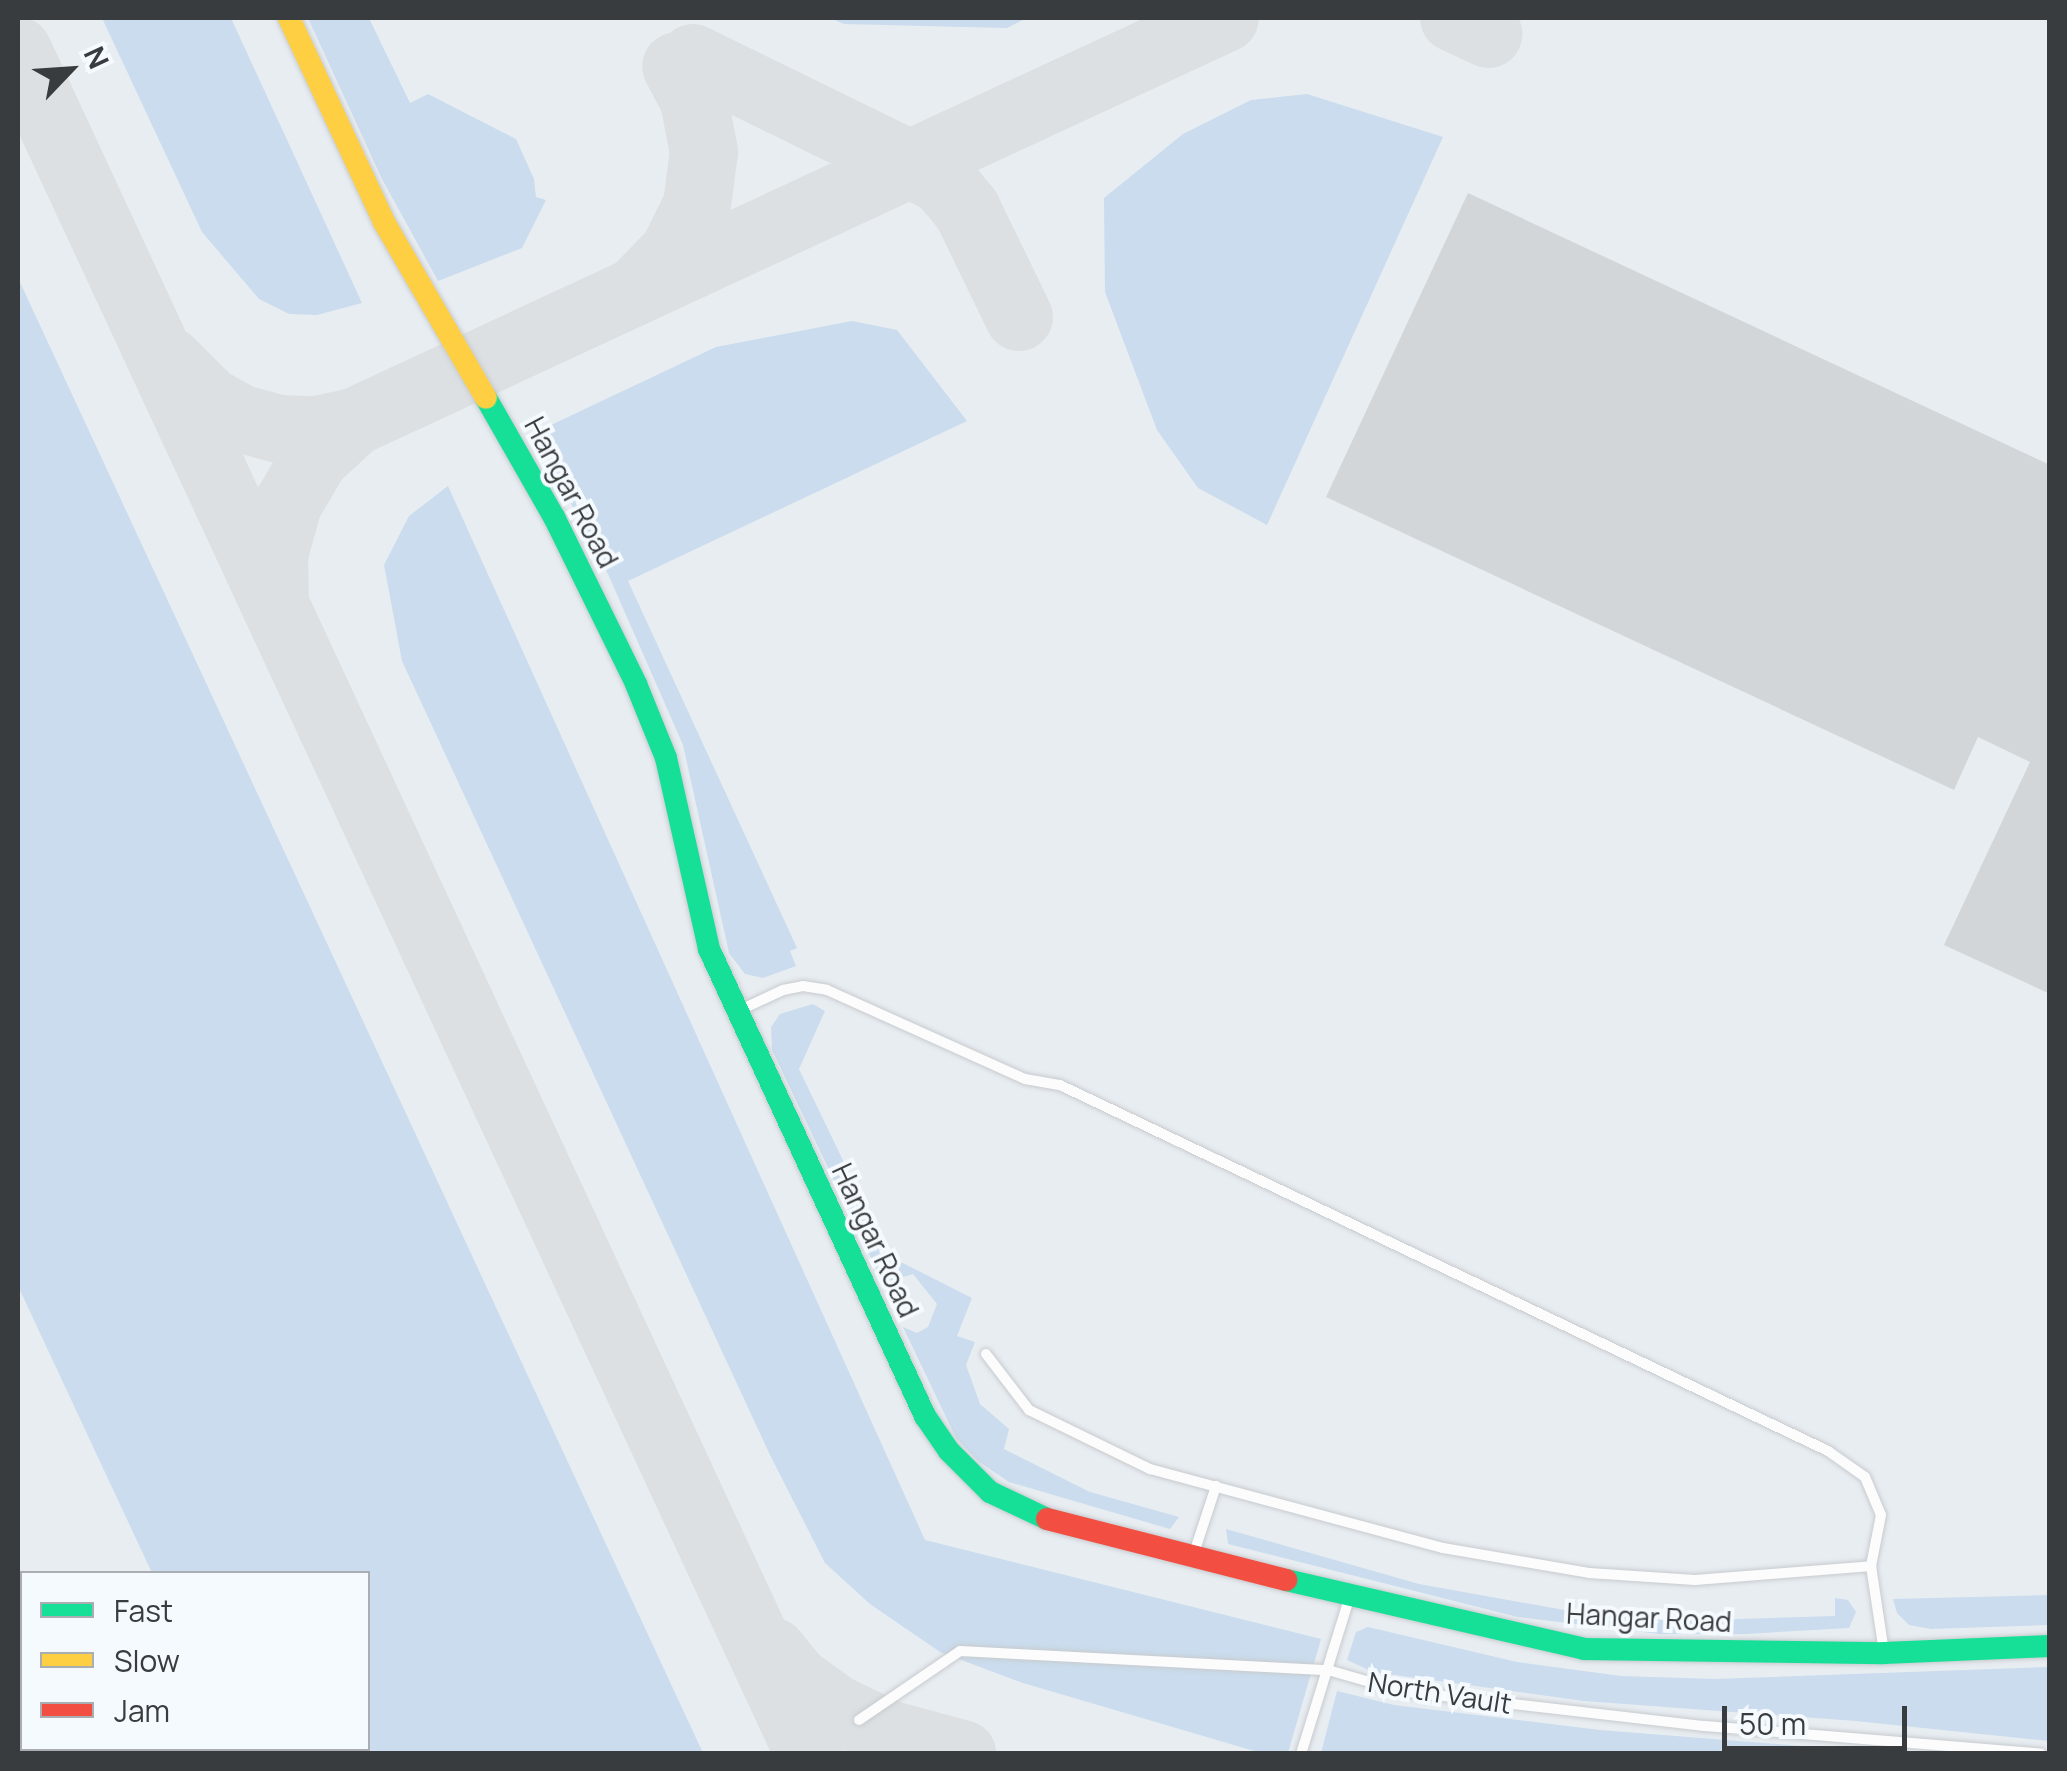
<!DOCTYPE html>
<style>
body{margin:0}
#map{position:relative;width:2067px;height:1771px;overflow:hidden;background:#e8edf2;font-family:Manrope,sans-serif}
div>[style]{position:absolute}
.green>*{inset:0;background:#cadced}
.taxiway>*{height:68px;margin:-34px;padding:0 34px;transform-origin:34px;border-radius:34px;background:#dce0e3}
.runway>*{height:168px;margin:-84px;padding:0 84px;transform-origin:84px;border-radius:84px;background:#dce0e3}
.building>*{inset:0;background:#d2d6d9}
.roads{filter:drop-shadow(0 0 2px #c7cbce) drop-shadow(0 0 2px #c7cbce)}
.lane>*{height:10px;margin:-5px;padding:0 5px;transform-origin:5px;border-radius:5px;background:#fcfcfd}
.fast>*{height:22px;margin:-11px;padding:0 11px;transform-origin:11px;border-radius:11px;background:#16e098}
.slow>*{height:22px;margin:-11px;padding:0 11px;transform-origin:11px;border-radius:11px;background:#ffcf43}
.jam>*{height:22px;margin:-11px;padding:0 11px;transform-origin:11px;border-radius:11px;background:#f24e42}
span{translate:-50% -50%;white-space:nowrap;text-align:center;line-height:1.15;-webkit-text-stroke:8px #f5fafe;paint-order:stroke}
.street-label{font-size:28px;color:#393c3f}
.frame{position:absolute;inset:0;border:20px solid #393c3f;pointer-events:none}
.legend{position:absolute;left:20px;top:1571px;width:350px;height:180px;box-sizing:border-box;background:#f5fafe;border:2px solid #aaaeb2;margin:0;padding:12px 18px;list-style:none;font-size:30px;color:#393c3f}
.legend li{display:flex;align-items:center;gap:20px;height:50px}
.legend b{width:50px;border:2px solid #aaaeb2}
.north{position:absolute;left:20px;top:20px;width:100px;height:100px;-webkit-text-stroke:8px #f5fafe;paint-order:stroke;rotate:65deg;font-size:28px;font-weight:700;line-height:40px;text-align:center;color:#393c3f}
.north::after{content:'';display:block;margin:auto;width:35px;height:45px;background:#393c3f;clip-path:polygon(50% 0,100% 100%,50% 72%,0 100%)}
.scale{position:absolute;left:1722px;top:1706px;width:185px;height:45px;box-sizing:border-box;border:5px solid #393c3f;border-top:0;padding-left:12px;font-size:30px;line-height:35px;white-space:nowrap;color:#393c3f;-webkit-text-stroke:8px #f5fafe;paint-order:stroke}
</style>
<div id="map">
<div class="green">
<i style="clip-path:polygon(102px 18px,231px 18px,362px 303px,317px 315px,289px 314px,259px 299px,202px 232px)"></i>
<i style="clip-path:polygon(308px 18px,369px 18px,410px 103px,428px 94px,516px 139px,534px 179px,536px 197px,546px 200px,522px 248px,438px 281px,382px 179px)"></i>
<i style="clip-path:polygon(830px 18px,1027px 18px,1007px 28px,844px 24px)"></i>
<i style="clip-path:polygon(1307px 94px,1443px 137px,1267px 525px,1198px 488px,1157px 430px,1105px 292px,1104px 198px,1183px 134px,1251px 100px)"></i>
<i style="clip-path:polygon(18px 278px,703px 1753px,236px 1753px,233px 1749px,368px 1748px,368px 1574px,152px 1573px,18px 1286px)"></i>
<i style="clip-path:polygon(852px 321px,897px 330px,967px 421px,628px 581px,797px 948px,790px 951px,796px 966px,763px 978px,745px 974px,729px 953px,683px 745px,608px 574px,534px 433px,716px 347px)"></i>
<i style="clip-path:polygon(448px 486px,925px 1540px,1321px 1639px,1288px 1753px,1261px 1753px,1023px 1683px,940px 1652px,870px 1604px,825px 1563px,770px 1455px,402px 661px,384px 565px,409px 516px)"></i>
<i style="clip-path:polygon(813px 1004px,825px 1011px,799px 1069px,889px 1256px,972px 1298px,957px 1336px,975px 1342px,966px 1365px,980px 1404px,1009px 1429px,1004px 1449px,1090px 1492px,1179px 1517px,1170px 1529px,1009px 1482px,978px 1461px,956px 1438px,903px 1327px,917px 1333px,928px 1327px,937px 1304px,913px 1274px,883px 1283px,772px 1050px,771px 1027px,780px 1014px)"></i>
<i style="clip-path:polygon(1226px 1529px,1419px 1584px,1570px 1611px,1671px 1621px,1835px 1616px,1835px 1598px,1848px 1600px,1856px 1612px,1849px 1628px,1745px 1634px,1660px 1634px,1518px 1617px,1228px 1544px)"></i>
<i style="clip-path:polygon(2049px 1595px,2049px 1625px,1931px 1629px,1909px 1625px,1897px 1613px,1893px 1599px)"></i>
<i style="clip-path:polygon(1368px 1627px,1517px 1662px,1621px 1676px,1714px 1679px,2049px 1667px,2049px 1741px,1856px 1721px,1584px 1701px,1373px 1672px,1347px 1660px,1356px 1632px)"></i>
<i style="clip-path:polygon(1337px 1691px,1394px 1705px,1600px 1730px,1890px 1753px,1321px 1753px)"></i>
</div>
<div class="taxiway">
<i style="left:1454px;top:18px;width:38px;rotate:25deg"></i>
<i style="left:18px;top:51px;width:1878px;rotate:65.09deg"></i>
<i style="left:693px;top:58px;width:277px;rotate:26.1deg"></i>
<i style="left:942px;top:180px;width:39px;rotate:50deg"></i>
<i style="left:967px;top:210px;width:119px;rotate:64.1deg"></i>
<i style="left:641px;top:286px;width:47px;rotate:-45.9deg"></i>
<i style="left:674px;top:252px;width:52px;rotate:-63.9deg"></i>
<i style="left:697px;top:205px;width:53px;rotate:-82.5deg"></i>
<i style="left:704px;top:152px;width:53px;rotate:-100.9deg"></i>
<i style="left:694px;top:100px;width:38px;rotate:-118deg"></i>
<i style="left:170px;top:362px;width:55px;rotate:45deg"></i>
<i style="left:209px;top:401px;width:38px;rotate:29deg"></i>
<i style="left:242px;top:419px;width:38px;rotate:15deg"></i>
<i style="left:279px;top:429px;width:38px;rotate:2deg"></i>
<i style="left:317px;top:430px;width:38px;rotate:-12deg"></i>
<i style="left:354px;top:422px;width:960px;rotate:-24.88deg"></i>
<i style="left:275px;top:605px;width:50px;rotate:-91.1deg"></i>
<i style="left:274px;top:555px;width:53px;rotate:-74.6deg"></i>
<i style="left:288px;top:504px;width:53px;rotate:-59.6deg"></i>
<i style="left:315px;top:458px;width:53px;rotate:-42.7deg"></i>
<i style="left:773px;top:1652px;width:36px;rotate:51deg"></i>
<i style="left:796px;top:1680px;width:49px;rotate:35.9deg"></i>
<i style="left:836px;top:1709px;width:58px;rotate:25.7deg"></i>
<i style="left:888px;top:1734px;width:77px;rotate:15.1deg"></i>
</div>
<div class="runway">
<i style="left:18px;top:1661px;width:12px;rotate:70deg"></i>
</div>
<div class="building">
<i style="clip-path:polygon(1468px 193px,2050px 465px,2050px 994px,1944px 945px,2030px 762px,1978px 737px,1954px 790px,1326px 497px)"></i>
</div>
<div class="roads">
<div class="lane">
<i style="left:738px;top:1011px;width:50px;rotate:-25deg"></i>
<i style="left:783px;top:990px;width:20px;rotate:-11deg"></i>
<i style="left:803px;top:986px;width:24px;rotate:9deg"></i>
<i style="left:827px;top:990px;width:217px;rotate:24.2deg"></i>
<i style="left:1025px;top:1079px;width:36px;rotate:10deg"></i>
<i style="left:1060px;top:1085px;width:851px;rotate:25.48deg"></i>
<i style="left:1828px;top:1451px;width:45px;rotate:35.1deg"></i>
<i style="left:1865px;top:1477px;width:41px;rotate:67.2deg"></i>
<i style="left:1881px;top:1515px;width:52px;rotate:101.1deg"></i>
<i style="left:1871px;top:1566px;width:87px;rotate:81.4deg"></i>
<i style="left:986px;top:1354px;width:71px;rotate:52.5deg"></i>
<i style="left:1029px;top:1410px;width:135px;rotate:26deg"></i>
<i style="left:1150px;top:1469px;width:303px;rotate:15.1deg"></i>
<i style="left:1443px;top:1548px;width:148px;rotate:9.7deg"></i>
<i style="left:1589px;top:1573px;width:106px;rotate:3.8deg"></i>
<i style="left:1695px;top:1580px;width:177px;rotate:-4.5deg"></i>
<i style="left:1193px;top:1556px;width:74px;rotate:-71.8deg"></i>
<i style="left:859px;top:1720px;width:122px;rotate:-34.3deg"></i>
<i style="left:960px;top:1651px;width:368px;rotate:3deg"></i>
<i style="left:1328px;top:1670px;width:76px;rotate:16deg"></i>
<i style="left:1401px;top:1691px;width:305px;rotate:6.6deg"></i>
<i style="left:1704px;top:1726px;width:338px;rotate:4.7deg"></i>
<i style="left:1301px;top:1754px;width:162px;rotate:-72.8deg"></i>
</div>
<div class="fast">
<i style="left:486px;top:398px;width:137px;rotate:60.3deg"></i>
<i style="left:554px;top:517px;width:186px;rotate:63.8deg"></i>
<i style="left:636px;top:684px;width:80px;rotate:67.9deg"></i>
<i style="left:666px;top:758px;width:196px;rotate:77.3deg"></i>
<i style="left:709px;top:949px;width:515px;rotate:65.18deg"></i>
<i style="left:925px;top:1416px;width:42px;rotate:55.6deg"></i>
<i style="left:949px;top:1451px;width:58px;rotate:45deg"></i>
<i style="left:990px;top:1492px;width:63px;rotate:25.3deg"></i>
<i style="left:1286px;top:1580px;width:306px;rotate:13deg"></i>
<i style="left:1584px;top:1649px;width:300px;rotate:0.8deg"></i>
<i style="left:1884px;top:1653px;width:166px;rotate:-2.4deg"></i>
</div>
<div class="slow">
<i style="left:289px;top:18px;width:225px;rotate:65deg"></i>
<i style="left:384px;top:222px;width:203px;rotate:59.9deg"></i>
</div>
<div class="jam">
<i style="left:1047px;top:1519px;width:247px;rotate:14.3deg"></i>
</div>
</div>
<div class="street-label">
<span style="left:572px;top:492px;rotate:62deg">Hangar Road</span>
<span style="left:876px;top:1240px;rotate:65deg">Hangar Road</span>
<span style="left:1649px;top:1617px;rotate:3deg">Hangar Road</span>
<span style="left:1440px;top:1692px;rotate:9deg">North Vault</span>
</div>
<div class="frame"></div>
<ul class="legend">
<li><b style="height:12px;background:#16e098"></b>Fast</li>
<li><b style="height:12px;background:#ffcf43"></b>Slow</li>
<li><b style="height:12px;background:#f24e42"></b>Jam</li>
</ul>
<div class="north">N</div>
<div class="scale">50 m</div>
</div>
